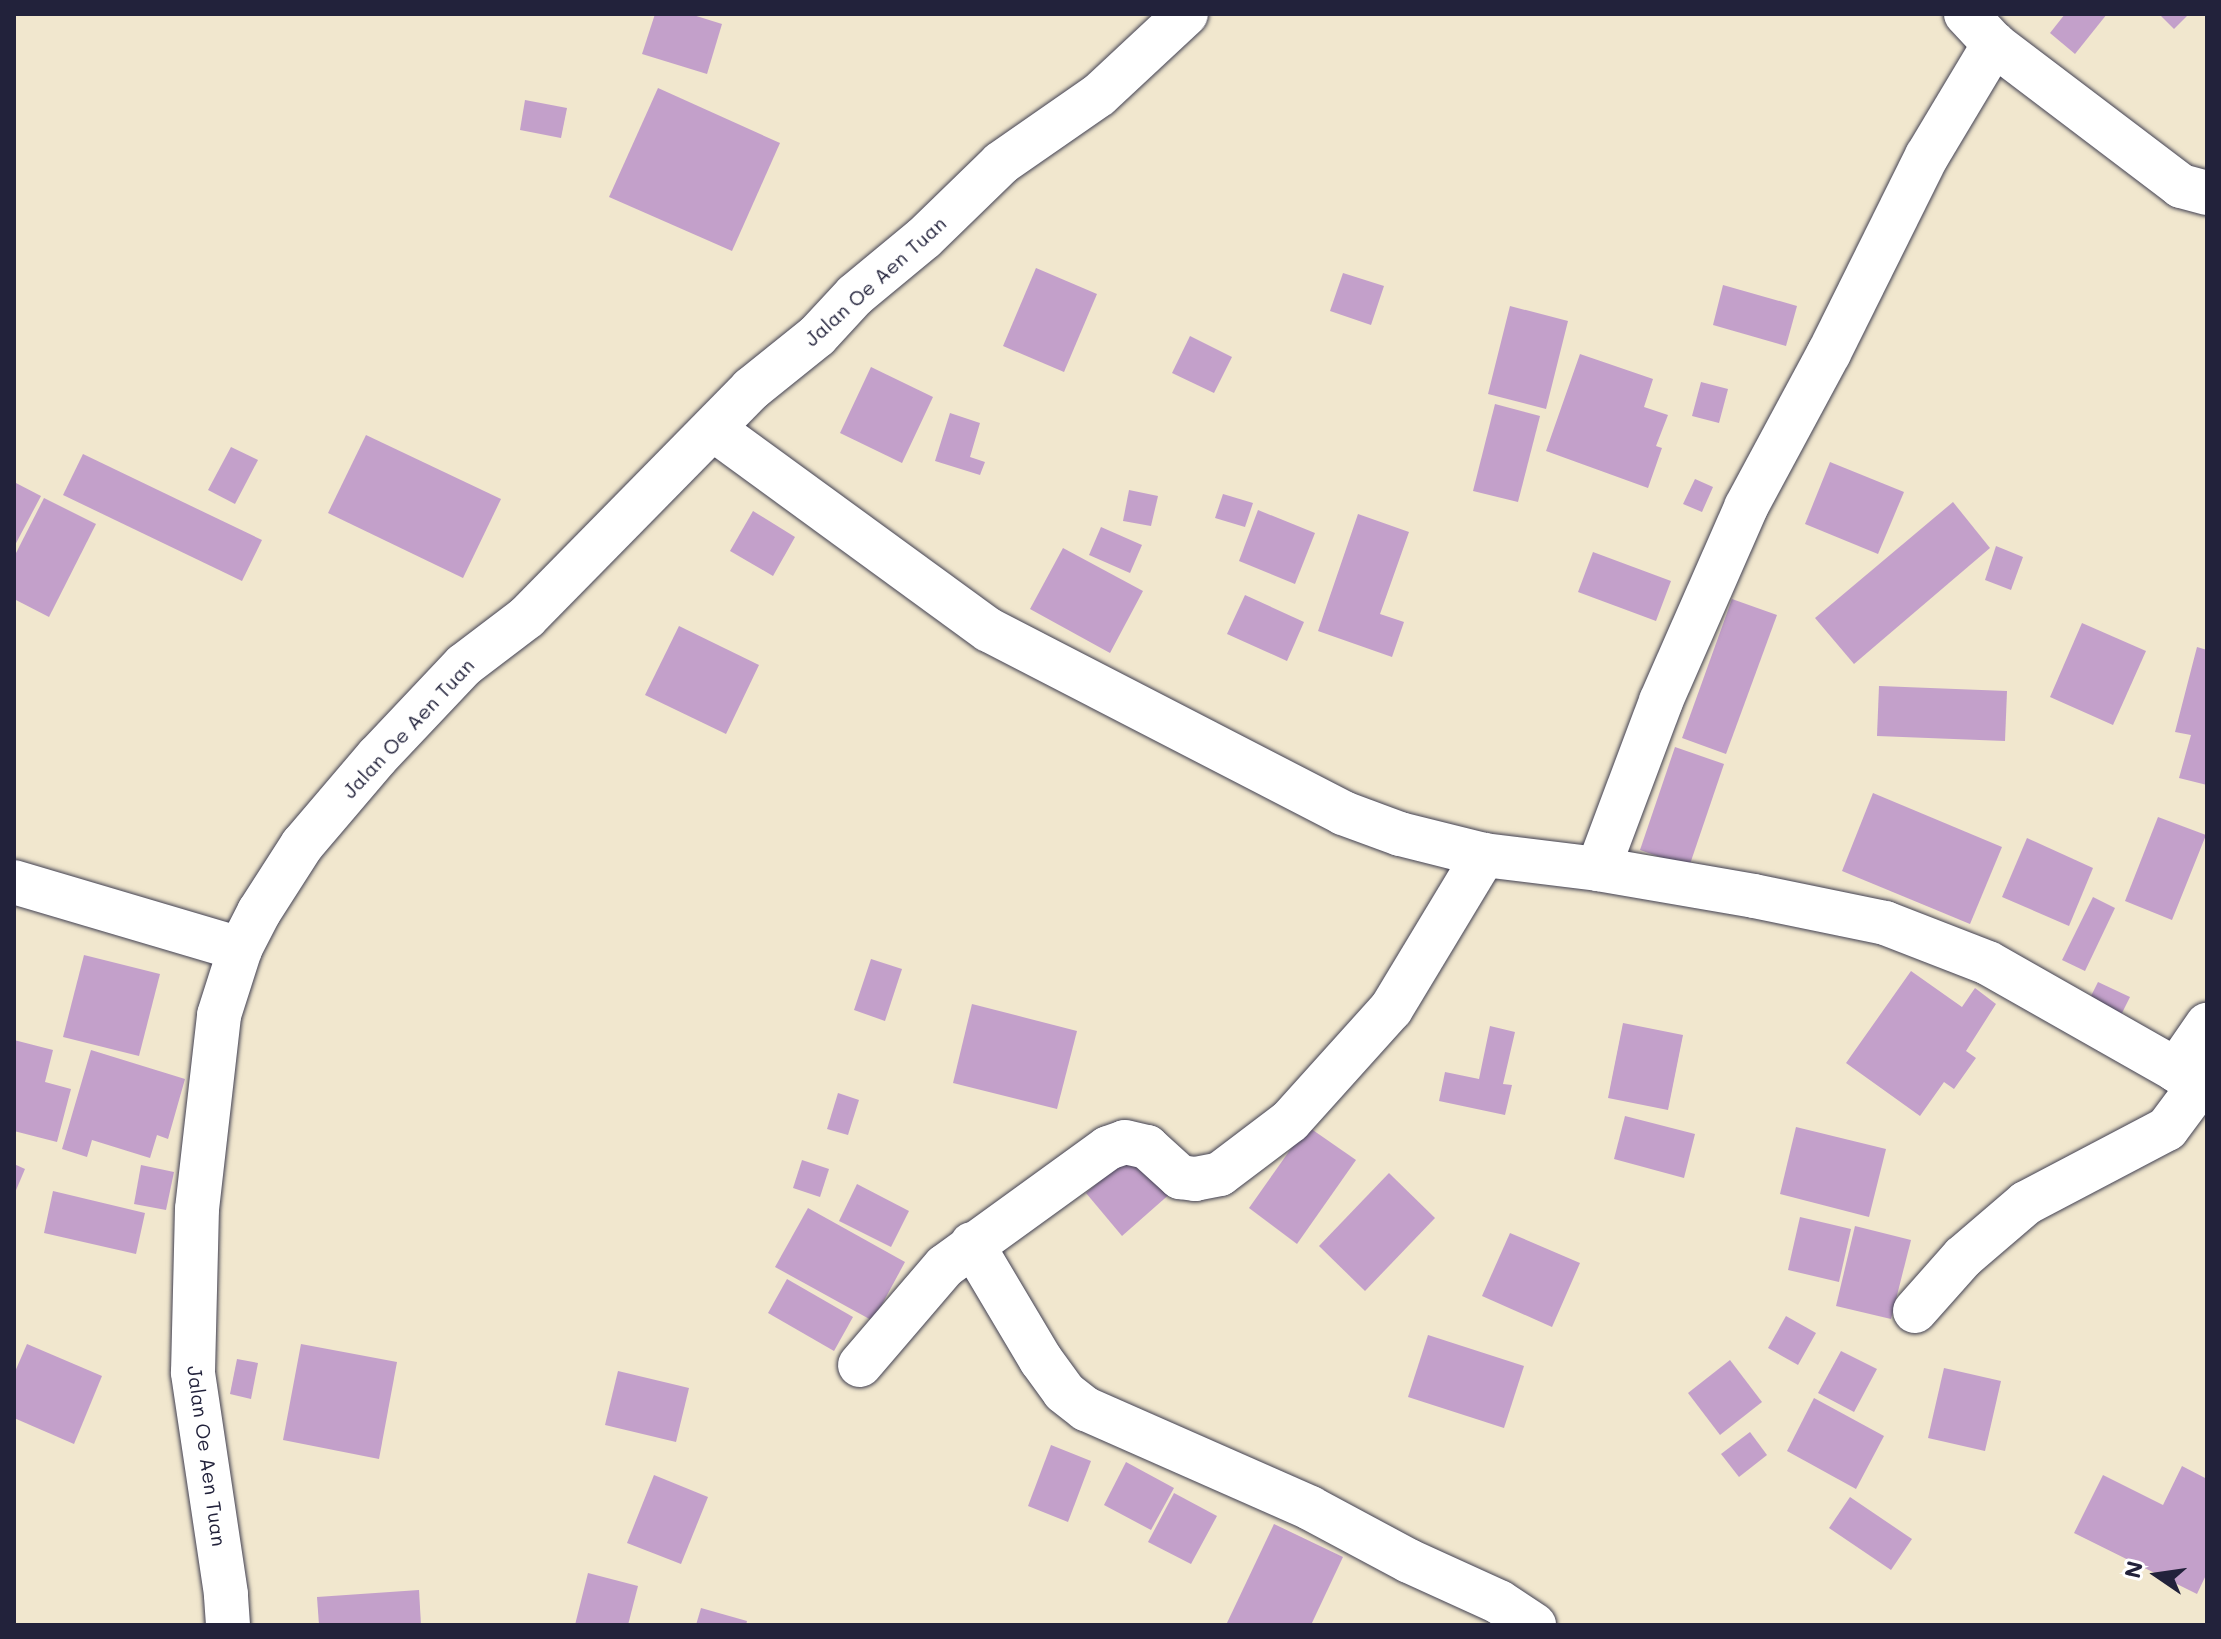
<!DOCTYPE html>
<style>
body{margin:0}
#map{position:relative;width:2221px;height:1639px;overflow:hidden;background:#f1e7ce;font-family:Mali,sans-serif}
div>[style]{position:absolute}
.building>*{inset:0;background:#c3a0ca}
.roads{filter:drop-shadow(0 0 2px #414051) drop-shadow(0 0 2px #414051)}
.minor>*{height:44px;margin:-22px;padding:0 22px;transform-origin:22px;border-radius:22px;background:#fff}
span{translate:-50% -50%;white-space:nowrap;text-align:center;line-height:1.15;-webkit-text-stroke:8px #fff;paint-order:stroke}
.street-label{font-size:20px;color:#22223b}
.frame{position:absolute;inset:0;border:16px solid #22223b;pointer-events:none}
.north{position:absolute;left:2117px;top:1535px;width:80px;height:80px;-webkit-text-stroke:6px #fff;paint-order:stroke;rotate:283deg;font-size:22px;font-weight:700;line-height:32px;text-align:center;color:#22223b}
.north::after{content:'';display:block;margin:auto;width:28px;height:36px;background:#22223b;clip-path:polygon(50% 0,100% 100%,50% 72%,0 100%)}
</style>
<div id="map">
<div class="building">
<i style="clip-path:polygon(655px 14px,690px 14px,722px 24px,707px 74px,642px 54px)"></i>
<i style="clip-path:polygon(2065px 14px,2107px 14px,2075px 54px,2050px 33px)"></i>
<i style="clip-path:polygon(2159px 14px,2189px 14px,2174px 29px)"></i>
<i style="clip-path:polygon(658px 88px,780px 143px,732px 251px,609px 197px)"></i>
<i style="clip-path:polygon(525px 100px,567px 108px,561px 138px,520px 130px)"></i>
<i style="clip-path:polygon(1036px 268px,1097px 294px,1064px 372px,1003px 346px)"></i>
<i style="clip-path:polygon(1343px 273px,1384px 286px,1371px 325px,1330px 311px)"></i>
<i style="clip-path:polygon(1723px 285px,1797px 306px,1786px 346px,1713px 325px)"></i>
<i style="clip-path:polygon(1510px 306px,1568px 321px,1546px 409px,1488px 394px)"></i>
<i style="clip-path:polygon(1190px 336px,1232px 357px,1214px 393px,1172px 373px)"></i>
<i style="clip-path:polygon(1580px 354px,1653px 379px,1644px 407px,1668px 415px,1656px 446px,1662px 448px,1648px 488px,1546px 451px)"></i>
<i style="clip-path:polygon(871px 367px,933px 397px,902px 463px,840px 433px)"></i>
<i style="clip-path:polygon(1701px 382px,1728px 389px,1719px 423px,1692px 416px)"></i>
<i style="clip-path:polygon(1495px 404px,1540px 416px,1518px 502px,1473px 491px)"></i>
<i style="clip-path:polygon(950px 413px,980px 423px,970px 457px,985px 462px,980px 475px,935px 461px)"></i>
<i style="clip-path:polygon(366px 435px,501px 499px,463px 578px,328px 513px)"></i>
<i style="clip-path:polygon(231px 447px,258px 460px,235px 504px,208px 490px)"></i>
<i style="clip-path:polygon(83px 454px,262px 540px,242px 581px,63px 495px)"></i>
<i style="clip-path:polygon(1830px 462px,1904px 492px,1878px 554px,1805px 524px)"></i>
<i style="clip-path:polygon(1695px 479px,1713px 487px,1702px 512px,1683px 504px)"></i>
<i style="clip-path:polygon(14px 482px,41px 496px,14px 547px)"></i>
<i style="clip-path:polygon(1129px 490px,1158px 496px,1151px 526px,1123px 521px)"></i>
<i style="clip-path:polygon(1223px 494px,1253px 503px,1245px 527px,1215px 518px)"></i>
<i style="clip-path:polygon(44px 498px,96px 524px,49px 617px,14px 599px,14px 557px)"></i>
<i style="clip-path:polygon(1953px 502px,1990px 548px,1854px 664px,1815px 618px)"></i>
<i style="clip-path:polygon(1258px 510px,1315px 533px,1295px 584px,1239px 561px)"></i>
<i style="clip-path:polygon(753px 511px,795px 537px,773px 576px,730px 551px)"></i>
<i style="clip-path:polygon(1358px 514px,1409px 532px,1380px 614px,1404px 622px,1392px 657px,1318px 631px)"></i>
<i style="clip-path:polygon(1101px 527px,1142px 545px,1130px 573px,1089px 555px)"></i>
<i style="clip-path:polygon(1996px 546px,2023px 557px,2011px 590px,1985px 580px)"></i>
<i style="clip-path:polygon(1063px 548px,1143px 591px,1110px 653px,1030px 609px)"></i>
<i style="clip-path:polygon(1593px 552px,1671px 581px,1656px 621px,1578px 592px)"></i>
<i style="clip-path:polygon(1245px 595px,1304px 622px,1287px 661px,1227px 634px)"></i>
<i style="clip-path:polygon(1732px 599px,1777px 615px,1726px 754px,1682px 738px)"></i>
<i style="clip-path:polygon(2082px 623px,2146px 651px,2113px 725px,2050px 697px)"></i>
<i style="clip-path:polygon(679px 626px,759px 665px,726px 734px,645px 695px)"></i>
<i style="clip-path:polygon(2197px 647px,2207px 650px,2207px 785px,2179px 778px,2191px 735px,2175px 732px)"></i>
<i style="clip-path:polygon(1879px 686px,2007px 691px,2005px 741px,1877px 736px)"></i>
<i style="clip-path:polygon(1675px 747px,1724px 764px,1689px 867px,1640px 850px)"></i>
<i style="clip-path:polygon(1873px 793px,2002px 847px,1970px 924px,1842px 871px)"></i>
<i style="clip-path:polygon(2158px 817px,2206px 835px,2172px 920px,2125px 901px)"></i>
<i style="clip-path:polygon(2027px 838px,2093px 868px,2069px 926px,2002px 897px)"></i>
<i style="clip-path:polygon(2093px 897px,2115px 908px,2085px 971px,2062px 960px)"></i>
<i style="clip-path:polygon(84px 955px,160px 974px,139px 1056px,63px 1037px)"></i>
<i style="clip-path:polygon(871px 959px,902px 969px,885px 1021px,854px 1010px)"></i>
<i style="clip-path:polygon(1911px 971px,1962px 1007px,1975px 988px,1996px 1004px,1966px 1051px,1976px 1058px,1954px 1089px,1944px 1082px,1920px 1116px,1846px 1063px)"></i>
<i style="clip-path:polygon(2098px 982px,2130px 997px,2121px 1015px,2089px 1000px)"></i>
<i style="clip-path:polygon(972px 1004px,1077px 1031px,1057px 1109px,953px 1083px)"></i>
<i style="clip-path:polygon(1623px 1023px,1683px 1035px,1668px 1110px,1608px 1098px)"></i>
<i style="clip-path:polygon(1490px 1026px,1515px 1032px,1503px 1084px,1512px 1085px,1505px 1115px,1439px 1101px,1445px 1072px,1479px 1079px)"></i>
<i style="clip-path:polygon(14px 1040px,53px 1050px,45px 1082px,71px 1089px,57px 1142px,14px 1131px)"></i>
<i style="clip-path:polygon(91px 1050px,185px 1079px,168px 1139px,157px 1135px,150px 1158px,92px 1140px,87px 1157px,62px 1149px)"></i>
<i style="clip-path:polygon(838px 1093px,859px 1100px,848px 1135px,827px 1129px)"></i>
<i style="clip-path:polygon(1625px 1116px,1695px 1134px,1684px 1178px,1614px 1159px)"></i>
<i style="clip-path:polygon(1307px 1126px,1356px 1160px,1297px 1244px,1249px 1208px)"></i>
<i style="clip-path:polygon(1796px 1127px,1886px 1149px,1869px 1217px,1780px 1194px)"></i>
<i style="clip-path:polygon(1136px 1150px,1172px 1192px,1122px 1236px,1086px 1193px)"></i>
<i style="clip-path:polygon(802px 1160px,829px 1169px,820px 1197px,793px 1188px)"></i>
<i style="clip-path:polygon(14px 1164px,25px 1169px,14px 1195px)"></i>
<i style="clip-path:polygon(141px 1165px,174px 1172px,166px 1210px,134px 1204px)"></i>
<i style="clip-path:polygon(1389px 1173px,1435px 1218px,1365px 1291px,1319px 1246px)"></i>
<i style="clip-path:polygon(857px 1184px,909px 1211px,891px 1247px,839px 1221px)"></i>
<i style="clip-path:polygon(53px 1191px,145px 1213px,136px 1254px,44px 1233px)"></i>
<i style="clip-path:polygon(808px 1208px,905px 1262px,873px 1321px,775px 1267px)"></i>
<i style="clip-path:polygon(1800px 1217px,1851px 1229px,1839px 1282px,1788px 1270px)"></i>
<i style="clip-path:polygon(1855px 1226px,1911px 1240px,1891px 1319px,1836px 1306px)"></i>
<i style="clip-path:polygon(1510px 1233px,1580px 1263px,1552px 1327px,1482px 1296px)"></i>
<i style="clip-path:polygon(787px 1279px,853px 1317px,834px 1351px,768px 1313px)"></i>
<i style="clip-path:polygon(1786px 1316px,1816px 1333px,1798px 1365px,1768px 1348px)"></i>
<i style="clip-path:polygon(1428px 1335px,1524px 1366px,1504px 1428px,1408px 1397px)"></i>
<i style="clip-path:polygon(27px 1344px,102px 1376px,74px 1444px,14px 1418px,14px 1374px)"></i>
<i style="clip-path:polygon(301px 1344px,397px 1362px,379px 1459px,283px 1440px)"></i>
<i style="clip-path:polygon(1841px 1351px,1877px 1369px,1854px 1412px,1818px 1393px)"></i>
<i style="clip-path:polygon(237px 1359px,258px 1363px,251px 1399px,230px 1394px)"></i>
<i style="clip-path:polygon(1730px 1360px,1762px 1402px,1720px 1435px,1688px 1393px)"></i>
<i style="clip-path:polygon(1944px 1368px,2001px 1381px,1985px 1451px,1928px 1438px)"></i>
<i style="clip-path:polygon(618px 1371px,689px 1388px,676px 1442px,605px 1425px)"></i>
<i style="clip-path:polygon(1814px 1398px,1884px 1436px,1856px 1489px,1787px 1451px)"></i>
<i style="clip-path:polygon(1750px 1432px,1767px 1455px,1739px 1477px,1721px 1454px)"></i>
<i style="clip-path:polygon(1051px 1445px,1091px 1461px,1068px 1522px,1028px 1506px)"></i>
<i style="clip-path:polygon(1126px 1462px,1174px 1488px,1151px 1530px,1104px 1505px)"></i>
<i style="clip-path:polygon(2182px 1466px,2207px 1479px,2207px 1573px,2197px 1594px,2074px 1533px,2103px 1475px,2163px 1505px)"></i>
<i style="clip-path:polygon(654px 1475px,708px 1497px,681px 1564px,627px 1543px)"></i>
<i style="clip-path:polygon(1174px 1493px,1217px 1516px,1191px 1564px,1148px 1542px)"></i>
<i style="clip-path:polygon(1850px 1497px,1912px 1539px,1891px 1570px,1829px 1528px)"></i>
<i style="clip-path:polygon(1274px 1524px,1343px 1557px,1311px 1625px,1226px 1625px)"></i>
<i style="clip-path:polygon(588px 1573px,638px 1586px,628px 1625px,575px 1625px)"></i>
<i style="clip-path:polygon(419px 1590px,421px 1625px,319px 1625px,317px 1597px)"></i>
<i style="clip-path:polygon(701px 1608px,747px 1621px,746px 1625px,696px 1625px)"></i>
</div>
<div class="roads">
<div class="minor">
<i style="left:1966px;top:14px;width:41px;rotate:47deg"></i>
<i style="left:1994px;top:44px;width:235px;rotate:37.2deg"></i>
<i style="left:2181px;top:186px;width:27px;rotate:15deg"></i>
<i style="left:713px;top:429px;width:341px;rotate:36.1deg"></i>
<i style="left:989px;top:630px;width:399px;rotate:27.3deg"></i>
<i style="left:1343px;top:813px;width:61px;rotate:20.2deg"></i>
<i style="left:1400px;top:834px;width:87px;rotate:14deg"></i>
<i style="left:1484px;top:855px;width:115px;rotate:7deg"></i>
<i style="left:1598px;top:869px;width:158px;rotate:9.8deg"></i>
<i style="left:1754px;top:896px;width:134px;rotate:11.6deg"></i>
<i style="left:1885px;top:923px;width:110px;rotate:21.2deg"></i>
<i style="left:1988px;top:963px;width:216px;rotate:29.6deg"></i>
<i style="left:2176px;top:1070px;width:37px;rotate:34deg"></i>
<i style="left:1598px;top:869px;width:179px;rotate:-69.4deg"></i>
<i style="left:1661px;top:701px;width:212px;rotate:-66.3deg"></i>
<i style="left:1746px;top:507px;width:175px;rotate:-61.7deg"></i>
<i style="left:1829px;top:353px;width:220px;rotate:-63.6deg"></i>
<i style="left:1927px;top:156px;width:131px;rotate:-59.1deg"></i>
<i style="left:14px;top:882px;width:236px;rotate:16.5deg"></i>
<i style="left:2176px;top:1070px;width:55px;rotate:-55.4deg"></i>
<i style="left:972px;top:1244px;width:135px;rotate:59.3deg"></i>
<i style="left:1041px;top:1360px;width:39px;rotate:54deg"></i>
<i style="left:1064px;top:1392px;width:28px;rotate:38deg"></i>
<i style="left:1086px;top:1409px;width:245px;rotate:23.8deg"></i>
<i style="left:1310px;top:1508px;width:112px;rotate:28.2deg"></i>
<i style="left:1409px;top:1561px;width:99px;rotate:24.5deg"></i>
<i style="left:1499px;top:1602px;width:42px;rotate:33.3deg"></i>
<i style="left:1915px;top:1311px;width:72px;rotate:-48.4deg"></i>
<i style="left:1963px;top:1257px;width:83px;rotate:-40.6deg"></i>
<i style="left:2026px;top:1203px;width:159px;rotate:-27.7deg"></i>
<i style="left:2167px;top:1129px;width:54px;rotate:-53.3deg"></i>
<i style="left:860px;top:1365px;width:130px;rotate:-49.4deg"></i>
<i style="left:945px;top:1266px;width:201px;rotate:-35.9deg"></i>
<i style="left:1108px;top:1148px;width:18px;rotate:-19deg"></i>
<i style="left:1125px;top:1142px;width:23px;rotate:13deg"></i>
<i style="left:1147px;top:1147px;width:45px;rotate:42.3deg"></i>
<i style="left:1180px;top:1177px;width:15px;rotate:8deg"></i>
<i style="left:1195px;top:1179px;width:25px;rotate:-11deg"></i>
<i style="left:1220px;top:1174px;width:88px;rotate:-37.1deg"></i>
<i style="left:1290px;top:1121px;width:151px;rotate:-48deg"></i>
<i style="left:1391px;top:1009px;width:180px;rotate:-58.9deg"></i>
<i style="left:228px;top:1625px;width:31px;rotate:-94deg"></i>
<i style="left:226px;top:1594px;width:224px;rotate:-98.5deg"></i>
<i style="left:193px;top:1372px;width:163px;rotate:-88.6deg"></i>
<i style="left:197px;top:1209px;width:195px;rotate:-83.5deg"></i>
<i style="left:219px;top:1015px;width:69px;rotate:-72.3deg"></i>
<i style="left:240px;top:949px;width:42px;rotate:-62.8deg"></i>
<i style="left:259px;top:912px;width:80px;rotate:-57.3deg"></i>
<i style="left:302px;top:845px;width:116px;rotate:-49.6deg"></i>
<i style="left:377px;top:757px;width:127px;rotate:-46.6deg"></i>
<i style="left:464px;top:665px;width:79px;rotate:-37.3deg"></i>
<i style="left:527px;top:617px;width:320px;rotate:-45.5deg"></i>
<i style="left:751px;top:389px;width:85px;rotate:-38.8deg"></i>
<i style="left:817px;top:336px;width:56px;rotate:-47.2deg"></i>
<i style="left:855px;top:295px;width:89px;rotate:-39.6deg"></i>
<i style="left:924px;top:238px;width:107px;rotate:-44.2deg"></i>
<i style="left:1001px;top:163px;width:119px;rotate:-34.8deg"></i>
<i style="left:1099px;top:95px;width:119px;rotate:-43deg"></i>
</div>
</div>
<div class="street-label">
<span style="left:875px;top:281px;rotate:-42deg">Jalan Oe Aen Tuan</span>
<span style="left:408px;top:728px;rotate:-47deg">Jalan Oe Aen Tuan</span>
<span style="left:207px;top:1456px;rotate:82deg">Jalan Oe Aen Tuan</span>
</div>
<div class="frame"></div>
<div class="north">N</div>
</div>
